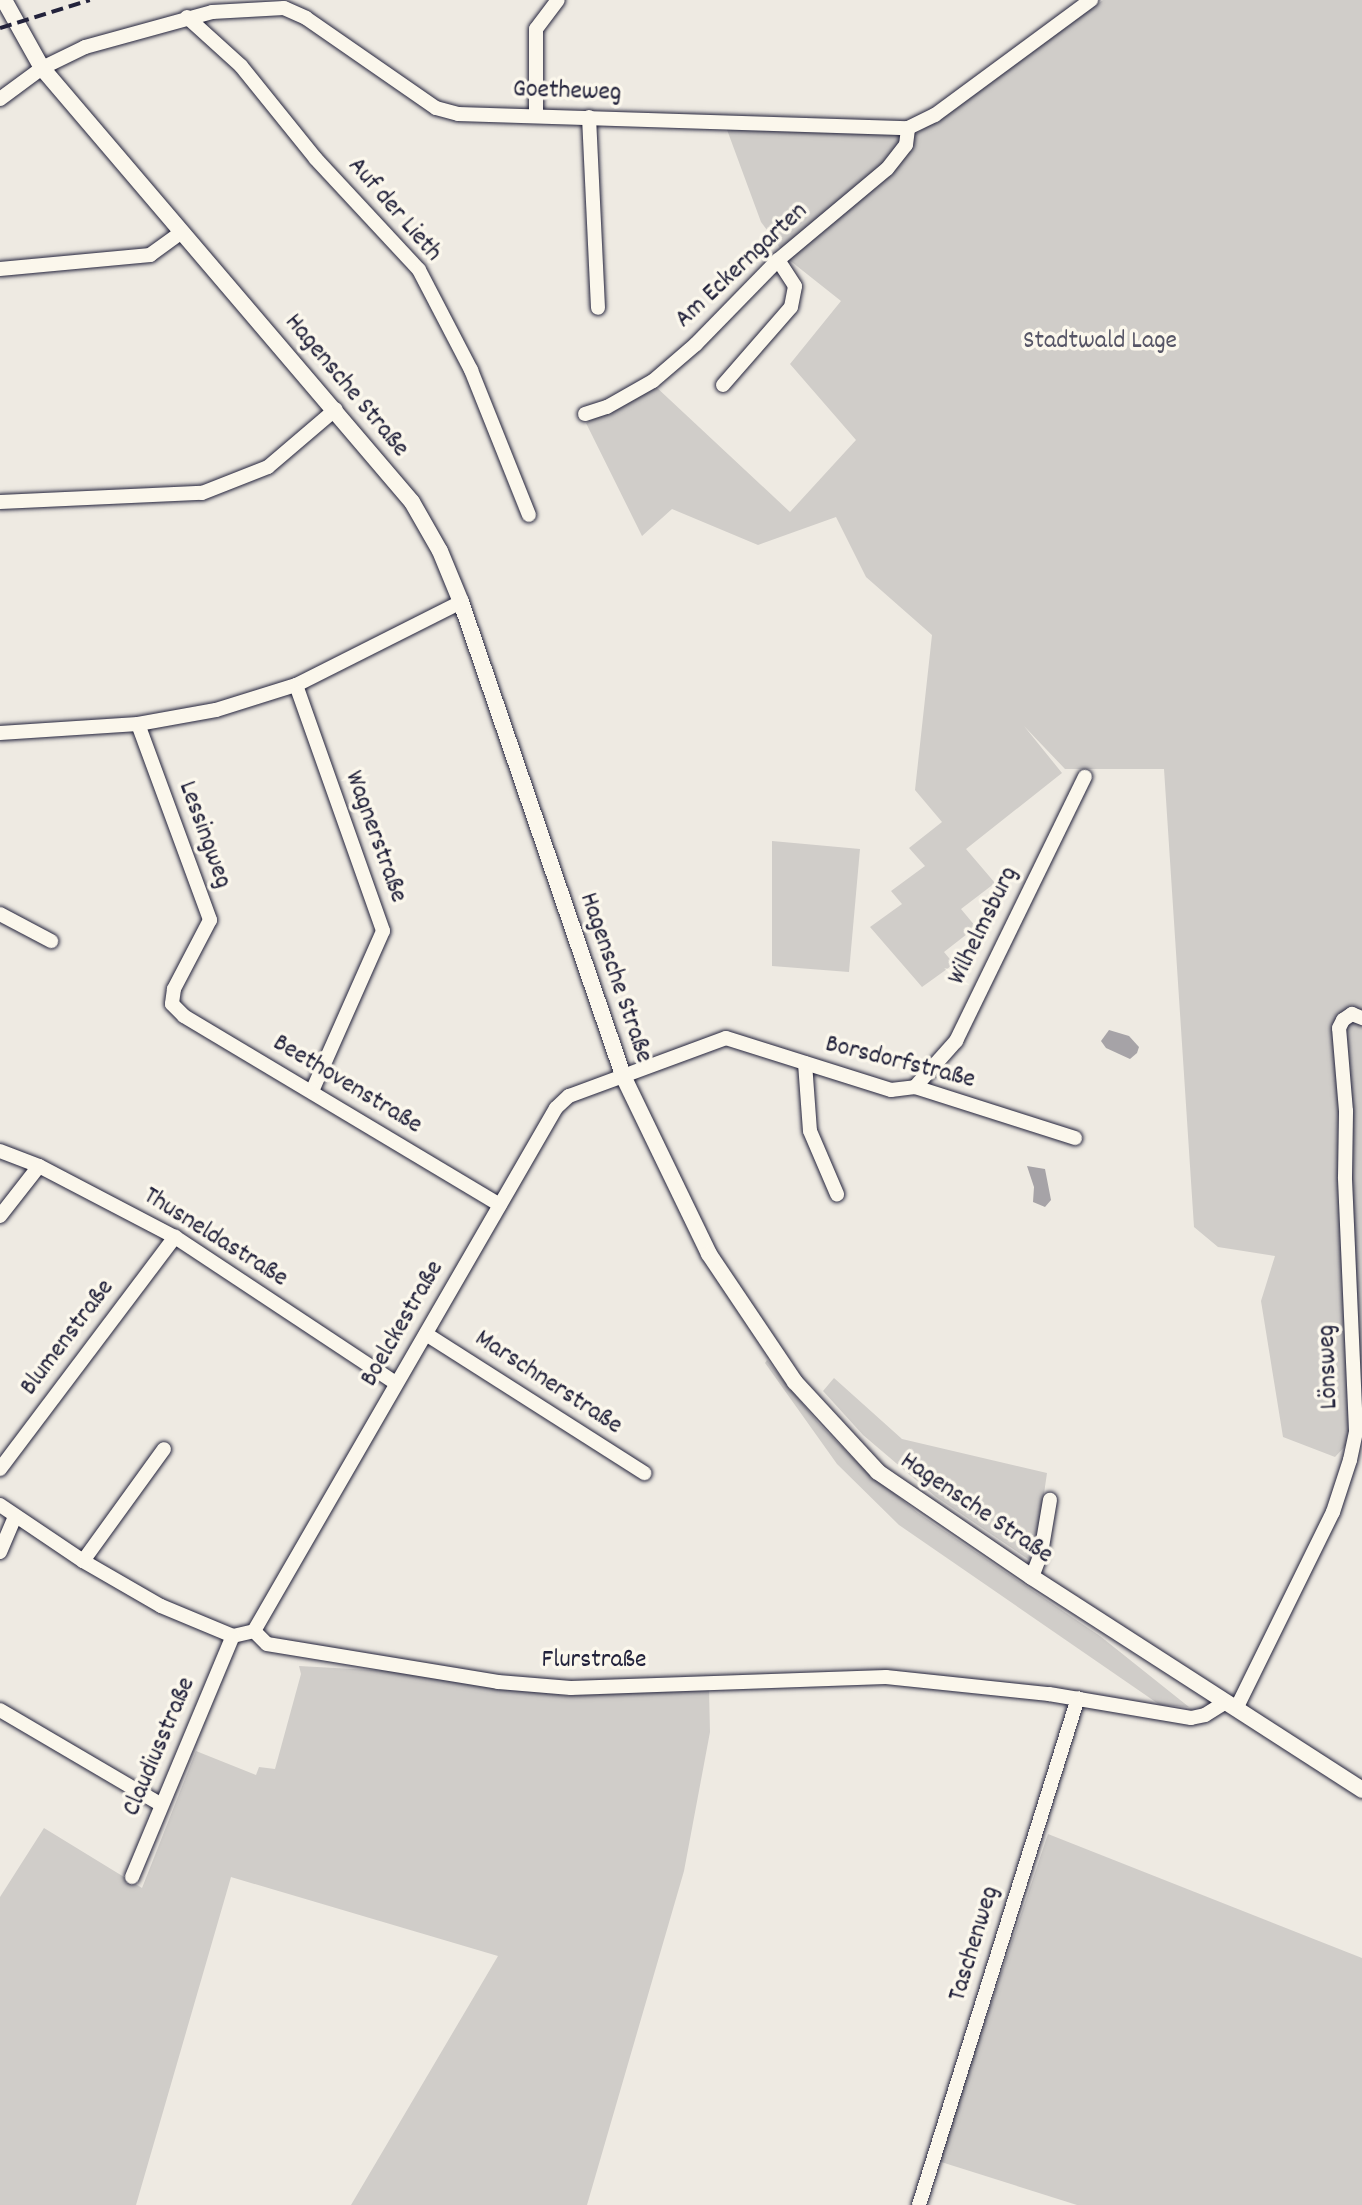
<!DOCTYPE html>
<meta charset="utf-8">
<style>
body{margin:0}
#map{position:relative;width:1362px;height:2205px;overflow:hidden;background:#eeeae2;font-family:Dekko,sans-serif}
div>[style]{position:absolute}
.green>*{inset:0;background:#d0cdc9}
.water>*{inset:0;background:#a6a3a7}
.roads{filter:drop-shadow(0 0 2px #22223b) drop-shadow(0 0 2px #22223b)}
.minor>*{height:14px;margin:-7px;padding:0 7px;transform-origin:7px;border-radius:7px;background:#fbf7ec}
.tertiary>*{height:16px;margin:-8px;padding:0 8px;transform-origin:8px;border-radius:8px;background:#fbf7ec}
.rail>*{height:4px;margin-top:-2px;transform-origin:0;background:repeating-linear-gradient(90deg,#22223b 0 12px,transparent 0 18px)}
span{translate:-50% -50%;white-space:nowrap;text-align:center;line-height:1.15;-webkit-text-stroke:7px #fbf7ec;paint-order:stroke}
.street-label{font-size:26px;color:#22223b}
.park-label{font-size:26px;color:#565566}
</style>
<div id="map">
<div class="green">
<i style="clip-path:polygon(1103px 0,1362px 0,1362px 1428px,1335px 1457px,1283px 1437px,1261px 1301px,1275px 1256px,1218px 1247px,1194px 1227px,1164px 769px,1065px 769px,1024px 726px,1062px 773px,966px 849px,995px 883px,961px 909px,976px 927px,944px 952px,954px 964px,922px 987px,870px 927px,902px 904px,891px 891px,925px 866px,909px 848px,942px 822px,915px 790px,932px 635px,866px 577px,836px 517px,758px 545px,672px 509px,642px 536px,586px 423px,654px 385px,790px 512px,856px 440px,790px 364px,841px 301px,788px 259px,761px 222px,726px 127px,916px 134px)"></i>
<i style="clip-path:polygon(772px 841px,860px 849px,849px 972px,772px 966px)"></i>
<i style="clip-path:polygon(767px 1360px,820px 1425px,861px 1466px,918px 1513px,1100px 1636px,1189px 1707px,1160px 1705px,899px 1525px,837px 1464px,765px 1363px)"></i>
<i style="clip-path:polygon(834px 1378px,902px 1439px,1047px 1473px,1034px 1563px,936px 1497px,863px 1435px,823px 1391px)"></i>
<i style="clip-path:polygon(299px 1666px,389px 1671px,567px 1696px,709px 1689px,710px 1732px,684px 1871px,587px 2205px,351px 2205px,498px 1956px,231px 1877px,136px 2205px,0 2205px,0 1897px,44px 1828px,142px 1888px,196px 1751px,256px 1775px,259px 1767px,275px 1769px,301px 1674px)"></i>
<i style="clip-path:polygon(1048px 1834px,1362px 1958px,1362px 2205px,1077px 2205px,938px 2161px)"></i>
</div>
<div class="water">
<i style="clip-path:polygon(1109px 1030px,1129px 1036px,1139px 1047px,1137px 1053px,1130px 1059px,1106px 1048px,1101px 1041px)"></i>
<i style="clip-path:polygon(1027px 1166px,1045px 1169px,1051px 1200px,1045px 1207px,1033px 1202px,1034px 1187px)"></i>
</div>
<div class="roads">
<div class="minor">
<i style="left:187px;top:17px;width:73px;rotate:42.2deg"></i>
<i style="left:241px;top:66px;width:119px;rotate:51.1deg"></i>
<i style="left:316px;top:159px;width:151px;rotate:47.1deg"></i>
<i style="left:419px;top:270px;width:113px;rotate:62.5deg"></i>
<i style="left:471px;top:370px;width:156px;rotate:68.2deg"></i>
<i style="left:0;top:99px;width:52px;rotate:-36.4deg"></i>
<i style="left:42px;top:68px;width:48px;rotate:-26deg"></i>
<i style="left:85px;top:47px;width:132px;rotate:-15.4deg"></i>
<i style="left:212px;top:12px;width:72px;rotate:-3.2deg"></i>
<i style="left:284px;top:8px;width:24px;rotate:24deg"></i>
<i style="left:306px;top:18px;width:158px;rotate:34.7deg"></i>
<i style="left:436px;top:108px;width:23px;rotate:15deg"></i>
<i style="left:458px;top:114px;width:450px;rotate:1.8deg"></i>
<i style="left:908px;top:128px;width:30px;rotate:-26deg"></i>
<i style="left:935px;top:115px;width:194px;rotate:-36.4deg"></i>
<i style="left:536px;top:115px;width:86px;rotate:-90deg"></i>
<i style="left:536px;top:29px;width:36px;rotate:-53deg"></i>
<i style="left:589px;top:117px;width:191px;rotate:87.3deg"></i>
<i style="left:0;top:269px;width:151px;rotate:-5.3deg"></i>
<i style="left:150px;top:255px;width:39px;rotate:-36deg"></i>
<i style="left:723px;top:385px;width:103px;rotate:-48.9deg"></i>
<i style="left:791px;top:307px;width:21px;rotate:-79deg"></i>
<i style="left:795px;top:286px;width:31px;rotate:-123deg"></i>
<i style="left:585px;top:414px;width:23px;rotate:-18deg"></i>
<i style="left:607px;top:407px;width:53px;rotate:-29.5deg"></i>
<i style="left:653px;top:381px;width:57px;rotate:-40.7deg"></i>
<i style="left:696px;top:344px;width:117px;rotate:-45.7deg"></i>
<i style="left:778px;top:260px;width:142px;rotate:-39.9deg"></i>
<i style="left:887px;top:169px;width:31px;rotate:-52deg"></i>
<i style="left:906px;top:145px;width:17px;rotate:-83deg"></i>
<i style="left:0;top:502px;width:202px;rotate:-2.6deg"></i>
<i style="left:202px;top:493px;width:71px;rotate:-21.5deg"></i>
<i style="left:268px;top:467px;width:89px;rotate:-40.5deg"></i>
<i style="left:296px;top:685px;width:261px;rotate:70.5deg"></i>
<i style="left:383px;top:931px;width:175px;rotate:113.9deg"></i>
<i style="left:138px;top:724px;width:209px;rotate:69.8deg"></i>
<i style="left:210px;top:920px;width:78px;rotate:117.6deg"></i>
<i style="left:174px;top:989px;width:15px;rotate:98deg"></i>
<i style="left:172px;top:1004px;width:17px;rotate:45deg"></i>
<i style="left:184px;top:1016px;width:368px;rotate:30.9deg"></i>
<i style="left:0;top:733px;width:138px;rotate:-3.7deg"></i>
<i style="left:138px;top:724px;width:79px;rotate:-10.2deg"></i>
<i style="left:216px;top:710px;width:84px;rotate:-17.4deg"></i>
<i style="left:296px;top:685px;width:185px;rotate:-26.7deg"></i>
<i style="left:0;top:914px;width:58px;rotate:27.9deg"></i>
<i style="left:805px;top:1063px;width:68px;rotate:85.8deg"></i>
<i style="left:810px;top:1131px;width:69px;rotate:66.8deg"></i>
<i style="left:915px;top:1087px;width:62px;rotate:-48.3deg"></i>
<i style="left:956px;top:1041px;width:294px;rotate:-64deg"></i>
<i style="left:0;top:1151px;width:42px;rotate:21deg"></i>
<i style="left:39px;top:1166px;width:153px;rotate:27.6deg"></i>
<i style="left:175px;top:1237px;width:265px;rotate:33.5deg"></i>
<i style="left:0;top:1216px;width:63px;rotate:-52deg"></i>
<i style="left:426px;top:1334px;width:259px;rotate:32.5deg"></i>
<i style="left:0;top:1469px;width:291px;rotate:-53deg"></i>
<i style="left:0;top:1505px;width:100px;rotate:34deg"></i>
<i style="left:83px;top:1561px;width:90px;rotate:30deg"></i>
<i style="left:161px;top:1606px;width:78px;rotate:22.6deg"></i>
<i style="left:233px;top:1636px;width:22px;rotate:-13deg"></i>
<i style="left:0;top:1552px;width:38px;rotate:-67deg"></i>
<i style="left:83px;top:1561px;width:138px;rotate:-54.1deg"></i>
<i style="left:1032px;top:1577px;width:26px;rotate:-69deg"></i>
<i style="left:1041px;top:1553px;width:54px;rotate:-80.4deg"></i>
<i style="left:254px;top:1631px;width:604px;rotate:-60deg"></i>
<i style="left:556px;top:1108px;width:18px;rotate:-43deg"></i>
<i style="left:569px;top:1096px;width:167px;rotate:-20.3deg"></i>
<i style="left:726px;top:1038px;width:173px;rotate:17.5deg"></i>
<i style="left:891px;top:1090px;width:24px;rotate:-7deg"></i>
<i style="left:915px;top:1087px;width:168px;rotate:17.7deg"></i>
<i style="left:254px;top:1631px;width:18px;rotate:45deg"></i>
<i style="left:267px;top:1644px;width:234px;rotate:9.3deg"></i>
<i style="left:498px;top:1682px;width:73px;rotate:4.7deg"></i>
<i style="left:571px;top:1688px;width:315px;rotate:-2deg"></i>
<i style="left:886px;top:1677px;width:164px;rotate:6deg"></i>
<i style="left:1049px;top:1694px;width:144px;rotate:9.6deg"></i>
<i style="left:1191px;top:1718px;width:14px;rotate:-12deg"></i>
<i style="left:1205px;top:1715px;width:25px;rotate:-32deg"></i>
<i style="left:1236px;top:1709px;width:220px;rotate:-63.8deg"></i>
<i style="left:1333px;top:1512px;width:55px;rotate:-71.9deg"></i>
<i style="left:1350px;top:1460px;width:30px;rotate:-78deg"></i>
<i style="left:1356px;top:1431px;width:254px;rotate:-92.5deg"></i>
<i style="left:1345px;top:1177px;width:66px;rotate:-89.1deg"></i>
<i style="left:1346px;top:1111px;width:83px;rotate:-94.8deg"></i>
<i style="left:1339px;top:1028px;width:9px;rotate:-63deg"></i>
<i style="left:1343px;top:1020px;width:11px;rotate:-34deg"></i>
<i style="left:1352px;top:1014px;width:11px;rotate:22deg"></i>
<i style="left:0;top:1710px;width:186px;rotate:30.4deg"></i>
<i style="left:132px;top:1877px;width:261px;rotate:-67.3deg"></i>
<i style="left:919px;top:2205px;width:531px;rotate:-72.59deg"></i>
</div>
<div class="tertiary">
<i style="left:4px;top:0;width:78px;rotate:60.8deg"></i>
<i style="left:42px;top:68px;width:570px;rotate:49.55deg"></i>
<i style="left:412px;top:502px;width:56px;rotate:60.3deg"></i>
<i style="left:440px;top:551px;width:55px;rotate:67.6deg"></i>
<i style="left:461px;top:602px;width:503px;rotate:71.1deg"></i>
<i style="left:624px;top:1078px;width:195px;rotate:64.2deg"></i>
<i style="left:709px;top:1254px;width:154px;rotate:56.1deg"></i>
<i style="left:795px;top:1382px;width:122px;rotate:47.3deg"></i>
<i style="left:878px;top:1472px;width:186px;rotate:34.3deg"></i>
<i style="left:1032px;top:1577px;width:393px;rotate:32.8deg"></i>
</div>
</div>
<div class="rail">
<i style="left:0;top:28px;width:94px;rotate:-17.3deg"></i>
</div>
<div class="street-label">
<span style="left:567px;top:92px;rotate:2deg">Goetheweg</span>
<span style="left:394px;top:210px;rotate:49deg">Auf der Lieth</span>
<span style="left:742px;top:266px;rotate:-43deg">Am Eckerngarten</span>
<span style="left:346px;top:386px;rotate:50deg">Hagensche Straße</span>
<span style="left:204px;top:835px;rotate:70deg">Lessingweg</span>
<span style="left:375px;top:837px;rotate:70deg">Wagnerstraße</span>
<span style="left:984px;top:926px;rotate:-64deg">Wilhelmsburg</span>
<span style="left:615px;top:978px;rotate:71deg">Hagensche Straße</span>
<span style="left:900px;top:1063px;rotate:14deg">Borsdorfstraße</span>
<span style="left:347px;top:1085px;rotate:31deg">Beethovenstraße</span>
<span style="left:215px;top:1238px;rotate:32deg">Thusneldastraße</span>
<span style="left:403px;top:1324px;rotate:-60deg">Boelckestraße</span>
<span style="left:68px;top:1338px;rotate:-53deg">Blumenstraße</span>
<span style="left:1329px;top:1367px;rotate:-92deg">Lönsweg</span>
<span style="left:548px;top:1383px;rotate:33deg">Marschnerstraße</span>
<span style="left:976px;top:1509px;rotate:34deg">Hagensche Straße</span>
<span style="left:594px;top:1661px">Flurstraße</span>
<span style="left:160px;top:1747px;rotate:-67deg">Claudiusstraße</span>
<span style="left:975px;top:1944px;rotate:-73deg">Taschenweg</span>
</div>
<div class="park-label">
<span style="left:1100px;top:342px">Stadtwald Lage</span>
</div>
</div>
